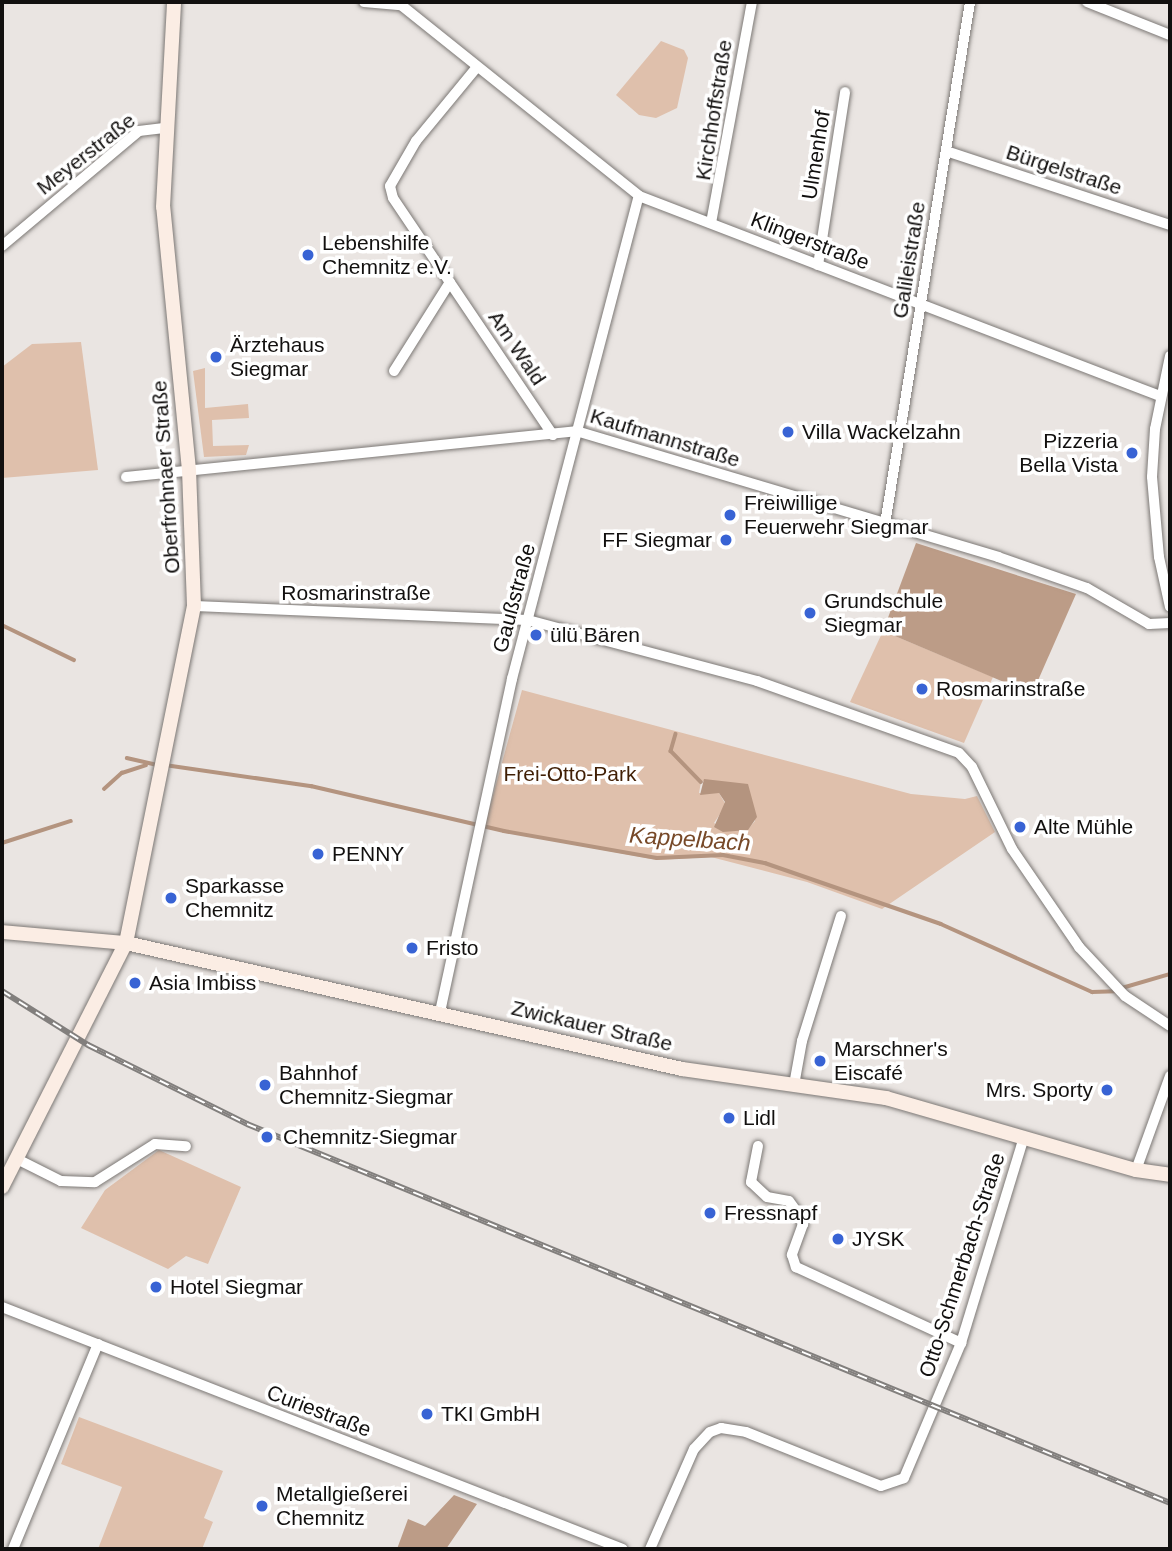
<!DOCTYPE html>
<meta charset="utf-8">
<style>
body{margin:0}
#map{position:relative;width:1172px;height:1551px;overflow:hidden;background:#eae5e2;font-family:Arial,sans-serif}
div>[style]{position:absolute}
.green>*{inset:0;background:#dfc0ac}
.forest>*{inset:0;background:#bc9c87}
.water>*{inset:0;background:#b4947f}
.stream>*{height:3.5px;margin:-1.75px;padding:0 1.75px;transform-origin:1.75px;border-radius:1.75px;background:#b4947f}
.roads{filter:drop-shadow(0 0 2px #7c7875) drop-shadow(0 0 2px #7c7875)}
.minor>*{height:10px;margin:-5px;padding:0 5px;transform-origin:5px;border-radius:5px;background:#fff}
.secondary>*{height:14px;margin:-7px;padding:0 7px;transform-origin:7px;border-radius:7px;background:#fbede4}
.rail>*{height:6px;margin-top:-3px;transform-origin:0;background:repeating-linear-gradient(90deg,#fff 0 10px,#827f7d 0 20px);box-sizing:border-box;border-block:2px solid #827f7d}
.dots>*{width:19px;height:19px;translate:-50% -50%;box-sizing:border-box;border:4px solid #fff;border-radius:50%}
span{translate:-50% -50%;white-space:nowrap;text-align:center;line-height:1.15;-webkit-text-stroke:7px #fff;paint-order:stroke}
.street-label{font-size:21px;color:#12100f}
.poi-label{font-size:21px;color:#12100f}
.left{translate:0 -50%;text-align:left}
.right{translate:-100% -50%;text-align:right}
.park-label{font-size:21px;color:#401f05}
.water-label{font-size:23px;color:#774928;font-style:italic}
.frame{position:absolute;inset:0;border:4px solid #12100f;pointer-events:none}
</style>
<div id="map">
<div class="green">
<i style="clip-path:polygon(661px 41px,684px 50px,688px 58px,677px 108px,656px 118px,639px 115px,616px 95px)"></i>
<i style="clip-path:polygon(81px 342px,98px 470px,2px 478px,2px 367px,32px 344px)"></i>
<i style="clip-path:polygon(205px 368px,205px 408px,248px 404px,249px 418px,212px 420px,213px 446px,249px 445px,246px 455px,204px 457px,193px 371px)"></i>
<i style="clip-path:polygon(883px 631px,993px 677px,964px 743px,850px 702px)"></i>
<i style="clip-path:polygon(evenodd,522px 690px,911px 794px,965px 799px,977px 796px,995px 832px,882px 909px,807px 882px,711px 857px,657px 860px,484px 828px,522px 690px,707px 780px,727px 783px,750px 801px,755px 821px,749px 828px,727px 831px,714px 823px,726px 805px,719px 793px,699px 793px,701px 782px,707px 780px)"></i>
<i style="clip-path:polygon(159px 1150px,241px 1187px,208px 1264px,186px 1256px,168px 1269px,81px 1228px,105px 1190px)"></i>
<i style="clip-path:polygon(79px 1417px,223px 1471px,204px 1518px,213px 1522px,202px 1549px,98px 1549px,122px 1487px,61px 1464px)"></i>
</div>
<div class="forest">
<i style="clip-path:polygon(916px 543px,1076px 594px,1032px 694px,883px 631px)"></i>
<i style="clip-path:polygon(454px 1495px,477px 1504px,446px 1549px,397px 1549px,408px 1519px,425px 1526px)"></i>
</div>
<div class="water">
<i style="clip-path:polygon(704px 779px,748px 784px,757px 817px,748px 830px,723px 832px,714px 827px,725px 802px,719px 793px,700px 795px)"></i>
</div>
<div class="stream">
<i style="left:2px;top:625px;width:80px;rotate:25.9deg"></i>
<i style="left:676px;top:734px;width:18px;rotate:106deg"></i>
<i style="left:671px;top:751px;width:43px;rotate:45.9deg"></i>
<i style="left:127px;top:758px;width:32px;rotate:13deg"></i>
<i style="left:165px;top:765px;width:148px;rotate:8.2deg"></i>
<i style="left:311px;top:786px;width:198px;rotate:13.1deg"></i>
<i style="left:504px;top:831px;width:155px;rotate:10deg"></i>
<i style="left:657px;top:858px;width:66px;rotate:-2.6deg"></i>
<i style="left:723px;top:855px;width:43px;rotate:10.8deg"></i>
<i style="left:765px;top:863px;width:186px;rotate:19.1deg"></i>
<i style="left:941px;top:924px;width:166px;rotate:24.2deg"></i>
<i style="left:1092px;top:992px;width:23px;rotate:-2deg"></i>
<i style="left:104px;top:789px;width:24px;rotate:-42deg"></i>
<i style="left:122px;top:773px;width:25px;rotate:-18deg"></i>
<i style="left:2px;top:843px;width:72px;rotate:-17.7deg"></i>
<i style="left:1122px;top:988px;width:50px;rotate:-16.3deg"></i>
</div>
<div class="roads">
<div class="minor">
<i style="left:364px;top:2px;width:37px;rotate:5deg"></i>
<i style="left:401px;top:5px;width:305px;rotate:38.7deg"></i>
<i style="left:639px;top:196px;width:558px;rotate:21deg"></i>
<i style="left:1087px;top:2px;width:89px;rotate:21.7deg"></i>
<i style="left:477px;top:67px;width:96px;rotate:129.5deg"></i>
<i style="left:416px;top:141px;width:52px;rotate:120deg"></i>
<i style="left:390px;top:186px;width:12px;rotate:76deg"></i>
<i style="left:393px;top:198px;width:286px;rotate:56deg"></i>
<i style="left:946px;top:151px;width:236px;rotate:18.3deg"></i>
<i style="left:711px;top:223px;width:225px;rotate:-79.5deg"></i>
<i style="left:2px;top:246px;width:179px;rotate:-40deg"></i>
<i style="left:139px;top:131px;width:25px;rotate:-7deg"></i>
<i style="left:818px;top:265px;width:175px;rotate:-81.1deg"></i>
<i style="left:1170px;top:356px;width:75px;rotate:101.6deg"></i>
<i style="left:1155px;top:429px;width:48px;rotate:93.6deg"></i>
<i style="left:1152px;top:477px;width:80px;rotate:85deg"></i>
<i style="left:1159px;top:557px;width:51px;rotate:77.6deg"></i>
<i style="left:394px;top:371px;width:105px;rotate:-57.8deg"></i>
<i style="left:126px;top:477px;width:452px;rotate:-5.8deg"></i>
<i style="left:576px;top:431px;width:440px;rotate:16.6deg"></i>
<i style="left:998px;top:557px;width:94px;rotate:19.2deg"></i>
<i style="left:1087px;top:588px;width:72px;rotate:30.1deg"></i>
<i style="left:1149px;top:624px;width:21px;rotate:-3deg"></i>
<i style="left:885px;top:524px;width:529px;rotate:-80.75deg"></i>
<i style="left:194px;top:606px;width:334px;rotate:2.4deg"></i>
<i style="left:528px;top:620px;width:237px;rotate:14.9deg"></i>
<i style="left:757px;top:681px;width:214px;rotate:19.6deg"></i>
<i style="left:959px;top:753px;width:19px;rotate:47deg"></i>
<i style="left:972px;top:767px;width:91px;rotate:64deg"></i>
<i style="left:1012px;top:849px;width:119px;rotate:55.6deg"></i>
<i style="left:1079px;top:947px;width:67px;rotate:46.8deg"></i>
<i style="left:1125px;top:996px;width:54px;rotate:33.7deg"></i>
<i style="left:440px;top:1012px;width:341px;rotate:-77.8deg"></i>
<i style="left:512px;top:679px;width:499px;rotate:-75.3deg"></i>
<i style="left:794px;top:1085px;width:45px;rotate:-79.7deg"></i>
<i style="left:802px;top:1041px;width:131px;rotate:-72.7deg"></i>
<i style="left:758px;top:1146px;width:37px;rotate:101deg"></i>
<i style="left:751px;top:1182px;width:22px;rotate:43deg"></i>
<i style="left:767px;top:1197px;width:22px;rotate:10deg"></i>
<i style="left:789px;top:1201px;width:19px;rotate:54deg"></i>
<i style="left:800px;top:1216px;width:9px;rotate:69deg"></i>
<i style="left:803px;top:1224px;width:33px;rotate:110deg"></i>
<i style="left:792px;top:1255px;width:13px;rotate:72deg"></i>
<i style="left:796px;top:1267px;width:182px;rotate:24.7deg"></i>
<i style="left:17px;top:1159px;width:49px;rotate:26.6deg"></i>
<i style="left:61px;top:1181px;width:34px;rotate:2deg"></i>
<i style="left:95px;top:1182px;width:71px;rotate:-32.3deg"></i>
<i style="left:155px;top:1144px;width:31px;rotate:4deg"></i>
<i style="left:1136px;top:1170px;width:100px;rotate:-70.1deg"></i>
<i style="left:2px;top:1307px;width:666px;rotate:21.29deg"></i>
<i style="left:13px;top:1549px;width:222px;rotate:-67.5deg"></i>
<i style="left:650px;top:1549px;width:109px;rotate:-66.3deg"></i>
<i style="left:694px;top:1449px;width:23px;rotate:-47deg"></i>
<i style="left:710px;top:1432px;width:12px;rotate:-20deg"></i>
<i style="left:721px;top:1428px;width:25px;rotate:9deg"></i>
<i style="left:746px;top:1432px;width:145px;rotate:21.8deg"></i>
<i style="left:881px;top:1486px;width:24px;rotate:-19deg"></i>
<i style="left:904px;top:1478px;width:147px;rotate:-67.1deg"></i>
<i style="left:961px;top:1343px;width:215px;rotate:-73deg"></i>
</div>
<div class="secondary">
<i style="left:2px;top:932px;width:124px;rotate:5.1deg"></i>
<i style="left:126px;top:943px;width:570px;rotate:12.77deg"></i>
<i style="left:682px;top:1069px;width:206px;rotate:8.1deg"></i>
<i style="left:886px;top:1098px;width:260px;rotate:16.1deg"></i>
<i style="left:1136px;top:1170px;width:34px;rotate:8deg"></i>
<i style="left:2px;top:1187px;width:274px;rotate:-63.1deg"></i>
<i style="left:126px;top:943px;width:344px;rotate:-78.6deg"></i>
<i style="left:194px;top:606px;width:136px;rotate:-92.1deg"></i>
<i style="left:189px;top:470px;width:264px;rotate:-95.6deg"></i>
<i style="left:163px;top:207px;width:205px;rotate:-86.9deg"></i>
</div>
</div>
<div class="rail">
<i style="left:2px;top:991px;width:102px;rotate:32.1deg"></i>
<i style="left:88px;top:1045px;width:178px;rotate:26.4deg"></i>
<i style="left:247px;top:1124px;width:998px;rotate:22.32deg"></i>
</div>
<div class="dots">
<i style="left:308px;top:255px;background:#3863d4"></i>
<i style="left:216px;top:357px;background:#3863d4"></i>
<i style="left:788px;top:432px;background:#3863d4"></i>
<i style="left:1132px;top:453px;background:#3863d4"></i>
<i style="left:730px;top:515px;background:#3863d4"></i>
<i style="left:726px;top:540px;background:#3863d4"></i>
<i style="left:810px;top:613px;background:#3863d4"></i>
<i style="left:536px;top:635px;background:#3863d4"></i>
<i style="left:922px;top:689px;background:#3863d4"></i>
<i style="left:1020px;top:827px;background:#3863d4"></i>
<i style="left:318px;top:854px;background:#3863d4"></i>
<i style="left:171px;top:898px;background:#3863d4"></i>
<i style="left:412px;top:948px;background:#3863d4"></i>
<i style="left:135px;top:983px;background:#3863d4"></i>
<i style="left:820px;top:1061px;background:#3863d4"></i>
<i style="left:265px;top:1085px;background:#3863d4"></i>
<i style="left:1107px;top:1090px;background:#3863d4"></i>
<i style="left:729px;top:1118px;background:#3863d4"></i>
<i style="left:267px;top:1137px;background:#3863d4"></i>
<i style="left:710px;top:1213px;background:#3863d4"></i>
<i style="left:838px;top:1239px;background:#3863d4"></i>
<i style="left:156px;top:1287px;background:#3863d4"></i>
<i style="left:427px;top:1414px;background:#3863d4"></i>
<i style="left:262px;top:1506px;background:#3863d4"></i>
</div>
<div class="street-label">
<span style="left:714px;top:110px;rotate:-81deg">Kirchhoffstraße</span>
<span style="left:86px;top:154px;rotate:-38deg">Meyerstraße</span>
<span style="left:816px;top:155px;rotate:-81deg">Ulmenhof</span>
<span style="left:1064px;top:170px;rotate:18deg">Bürgelstraße</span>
<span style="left:810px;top:241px;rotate:21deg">Klingerstraße</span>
<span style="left:909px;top:260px;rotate:-81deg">Galileistraße</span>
<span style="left:517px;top:348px;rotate:56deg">Am Wald</span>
<span style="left:665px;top:438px;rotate:17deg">Kaufmannstraße</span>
<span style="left:166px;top:477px;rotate:-94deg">Oberfrohnaer Straße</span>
<span style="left:356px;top:593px">Rosmarinstraße</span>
<span style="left:514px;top:598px;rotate:-75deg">Gaußstraße</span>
<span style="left:592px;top:1026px;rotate:13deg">Zwickauer Straße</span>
<span style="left:962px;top:1265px;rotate:-72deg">Otto-Schmerbach-Straße</span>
<span style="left:319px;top:1411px;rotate:21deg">Curiestraße</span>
</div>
<div class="poi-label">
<span class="left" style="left:322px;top:255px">Lebenshilfe<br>Chemnitz e.V.</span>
<span class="left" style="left:230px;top:357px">Ärztehaus<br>Siegmar</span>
<span class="left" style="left:802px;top:432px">Villa Wackelzahn</span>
<span class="right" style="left:1118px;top:453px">Pizzeria<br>Bella Vista</span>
<span class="left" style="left:744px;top:515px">Freiwillige<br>Feuerwehr Siegmar</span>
<span class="right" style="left:712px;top:540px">FF Siegmar</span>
<span class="left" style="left:824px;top:613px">Grundschule<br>Siegmar</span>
<span class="left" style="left:550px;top:635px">ülü Bären</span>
<span class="left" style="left:936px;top:689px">Rosmarinstraße</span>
<span class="left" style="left:1034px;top:827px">Alte Mühle</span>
<span class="left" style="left:332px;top:854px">PENNY</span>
<span class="left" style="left:185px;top:898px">Sparkasse<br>Chemnitz</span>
<span class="left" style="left:426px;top:948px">Fristo</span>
<span class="left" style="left:149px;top:983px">Asia Imbiss</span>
<span class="left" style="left:834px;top:1061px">Marschner's<br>Eiscafé</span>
<span class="left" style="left:279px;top:1085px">Bahnhof<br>Chemnitz-Siegmar</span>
<span class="right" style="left:1093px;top:1090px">Mrs. Sporty</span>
<span class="left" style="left:743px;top:1118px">Lidl</span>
<span class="left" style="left:283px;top:1137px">Chemnitz-Siegmar</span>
<span class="left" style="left:724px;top:1213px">Fressnapf</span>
<span class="left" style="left:852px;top:1239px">JYSK</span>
<span class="left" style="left:170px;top:1287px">Hotel Siegmar</span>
<span class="left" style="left:441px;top:1414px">TKI GmbH</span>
<span class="left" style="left:276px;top:1506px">Metallgießerei<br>Chemnitz</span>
</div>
<div class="park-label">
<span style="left:570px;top:774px">Frei-Otto-Park</span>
</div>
<div class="water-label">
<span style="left:690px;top:839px;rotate:4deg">Kappelbach</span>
</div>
<div class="frame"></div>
</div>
